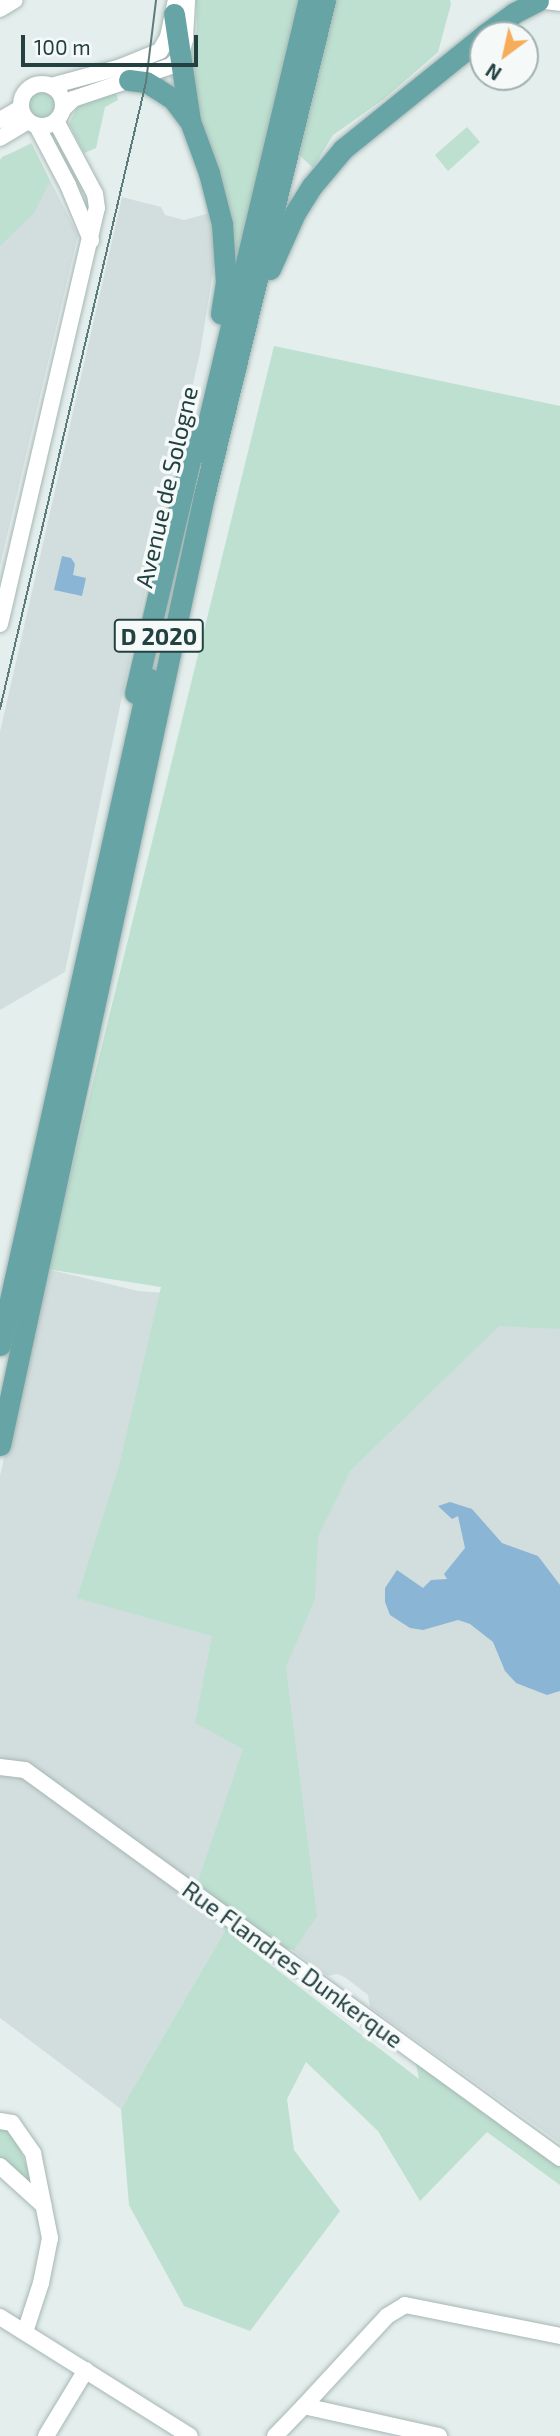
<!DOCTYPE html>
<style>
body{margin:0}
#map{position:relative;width:560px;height:2436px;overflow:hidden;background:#e4eeec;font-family:"Exo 2",sans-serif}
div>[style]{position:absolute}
.built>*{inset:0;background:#d2dedd}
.green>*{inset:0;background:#bde0d0}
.round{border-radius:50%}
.water>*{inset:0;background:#8bb5d4}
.roads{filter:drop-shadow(0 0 2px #a6b7b5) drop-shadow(0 0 2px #a6b7b5)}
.minor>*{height:16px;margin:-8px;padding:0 8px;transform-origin:8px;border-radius:8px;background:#fff}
.minor>.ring{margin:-8px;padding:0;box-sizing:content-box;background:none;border:16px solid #fff;border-radius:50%}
.major>*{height:21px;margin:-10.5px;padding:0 10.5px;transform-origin:10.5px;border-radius:10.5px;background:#67a4a5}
.tram>*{height:2px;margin:-1px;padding:0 1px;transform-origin:1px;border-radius:1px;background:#5d7c7c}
span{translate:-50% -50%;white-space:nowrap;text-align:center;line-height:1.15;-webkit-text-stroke:7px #f5faf9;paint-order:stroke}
.shield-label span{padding:2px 5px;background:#f5faf9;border:2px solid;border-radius:5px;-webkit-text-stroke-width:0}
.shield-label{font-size:23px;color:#234141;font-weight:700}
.street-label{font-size:24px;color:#234141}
.north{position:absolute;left:469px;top:21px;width:70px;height:70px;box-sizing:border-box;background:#f5faf9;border:2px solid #a1b0af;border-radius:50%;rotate:213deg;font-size:19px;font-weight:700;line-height:28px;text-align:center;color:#234141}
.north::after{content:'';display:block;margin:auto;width:24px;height:32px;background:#f6ac5a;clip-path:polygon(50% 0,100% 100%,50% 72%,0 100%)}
.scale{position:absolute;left:21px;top:35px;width:177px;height:32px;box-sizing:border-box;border:4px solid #234141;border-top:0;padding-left:9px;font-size:21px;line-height:24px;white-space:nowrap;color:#234141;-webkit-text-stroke:5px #f5faf9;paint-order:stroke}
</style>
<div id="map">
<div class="built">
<i style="clip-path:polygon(31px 143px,78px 235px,0 566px,0 159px)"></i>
<i style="clip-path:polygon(122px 197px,161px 207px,165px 215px,184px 220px,214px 212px,218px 241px,200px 353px,131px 653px,65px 972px,0 1010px,0 732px)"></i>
<i style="clip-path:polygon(47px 1269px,138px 1291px,560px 1321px,560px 2143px,370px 2007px,368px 1995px,346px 1978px,338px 1974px,328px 1976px,198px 1881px,185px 1900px,226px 1929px,121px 2109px,0 2018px,0 1476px)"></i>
</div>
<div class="green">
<i style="clip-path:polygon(196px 0,299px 0,234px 283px,186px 74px,197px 30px)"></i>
<i style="clip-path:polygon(331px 0,450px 0,451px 4px,438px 52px,384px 99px,333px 135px,313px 168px,293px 149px)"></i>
<i class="round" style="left:29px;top:90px;width:28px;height:28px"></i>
<i style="clip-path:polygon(116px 93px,118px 100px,105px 107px,96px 148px,84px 153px,69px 124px,76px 109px,84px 102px)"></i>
<i style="clip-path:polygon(467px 127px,480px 142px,448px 171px,435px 155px)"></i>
<i style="clip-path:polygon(32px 144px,50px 181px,34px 213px,0 246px,0 163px,2px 157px)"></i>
<i style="clip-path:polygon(274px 346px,560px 406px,560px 1329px,499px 1326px,350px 1471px,318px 1537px,315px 1599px,286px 1667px,317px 1916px,294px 1950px,233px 1936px,419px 2079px,415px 2059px,560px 2165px,560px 2185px,487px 2132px,420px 2201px,378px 2131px,306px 2062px,287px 2099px,294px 2150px,340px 2211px,250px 2331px,184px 2306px,129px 2205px,121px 2109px,226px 1929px,185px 1900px,198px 1881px,243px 1749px,195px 1723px,212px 1636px,77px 1598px,119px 1466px,161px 1287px,47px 1269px)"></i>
<i style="clip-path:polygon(0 2128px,10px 2132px,19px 2146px,35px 2188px,0 2160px)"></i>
</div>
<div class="water">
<i style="clip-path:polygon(62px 556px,71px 558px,75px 564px,73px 575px,86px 578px,82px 596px,54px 590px)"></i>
<i style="clip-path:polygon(450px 1502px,472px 1509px,502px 1543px,538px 1556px,560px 1585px,560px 1691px,547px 1695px,516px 1683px,505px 1671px,493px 1642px,470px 1624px,458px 1620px,423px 1630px,410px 1628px,390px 1615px,385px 1602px,385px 1588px,397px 1570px,423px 1588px,431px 1580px,447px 1579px,444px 1574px,465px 1548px,458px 1516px,452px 1519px,438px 1506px)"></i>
</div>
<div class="roads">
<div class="minor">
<i style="left:537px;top:0;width:23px;rotate:7deg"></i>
<i style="left:0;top:9px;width:17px;rotate:-31deg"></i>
<i class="ring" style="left:21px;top:84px;width:26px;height:26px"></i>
<i style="left:51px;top:86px;width:73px;rotate:-15.2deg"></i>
<i style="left:121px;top:67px;width:42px;rotate:-22.3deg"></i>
<i style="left:160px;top:51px;width:16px;rotate:-60deg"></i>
<i style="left:168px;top:37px;width:38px;rotate:-78deg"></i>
<i style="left:63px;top:109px;width:14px;rotate:-45deg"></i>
<i style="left:73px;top:99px;width:103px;rotate:-18.6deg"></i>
<i style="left:171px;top:66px;width:13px;rotate:-45deg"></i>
<i style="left:180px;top:57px;width:19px;rotate:-74deg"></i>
<i style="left:185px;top:39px;width:39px;rotate:-87deg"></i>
<i style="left:0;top:120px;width:24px;rotate:-30deg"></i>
<i style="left:37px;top:126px;width:67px;rotate:62.3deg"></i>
<i style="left:68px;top:185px;width:60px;rotate:67.3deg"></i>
<i style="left:0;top:138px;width:33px;rotate:-31deg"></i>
<i style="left:0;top:624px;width:427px;rotate:-76.9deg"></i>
<i style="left:97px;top:208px;width:14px;rotate:-98deg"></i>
<i style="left:95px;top:194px;width:83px;rotate:-118.1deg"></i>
<i style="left:0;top:1767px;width:25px;rotate:7deg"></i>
<i style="left:25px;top:1770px;width:661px;rotate:35.95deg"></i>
<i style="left:0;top:2121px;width:12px;rotate:9deg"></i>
<i style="left:12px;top:2123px;width:37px;rotate:55deg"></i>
<i style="left:33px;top:2153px;width:87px;rotate:78.7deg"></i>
<i style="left:50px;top:2238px;width:46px;rotate:101.3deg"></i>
<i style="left:41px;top:2283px;width:52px;rotate:108.1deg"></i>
<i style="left:0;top:2166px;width:59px;rotate:42.3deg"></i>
<i style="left:0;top:2317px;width:224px;rotate:32.1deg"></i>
<i style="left:46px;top:2436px;width:77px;rotate:-58.8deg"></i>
<i style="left:275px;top:2436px;width:42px;rotate:-46deg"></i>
<i style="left:439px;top:2436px;width:138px;rotate:-167.5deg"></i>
<i style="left:304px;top:2406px;width:122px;rotate:-47.3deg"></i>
<i style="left:387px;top:2316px;width:21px;rotate:-31deg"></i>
<i style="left:405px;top:2305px;width:158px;rotate:11.3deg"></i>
</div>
<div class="major">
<i style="left:174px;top:14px;width:108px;rotate:81.5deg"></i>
<i style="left:190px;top:121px;width:55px;rotate:69.9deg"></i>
<i style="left:209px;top:173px;width:53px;rotate:75.7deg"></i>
<i style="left:222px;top:224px;width:58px;rotate:86.1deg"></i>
<i style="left:226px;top:282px;width:32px;rotate:99deg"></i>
<i style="left:484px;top:35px;width:37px;rotate:-36deg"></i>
<i style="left:514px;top:13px;width:27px;rotate:-27deg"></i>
<i style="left:129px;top:80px;width:17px;rotate:7deg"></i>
<i style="left:146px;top:82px;width:12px;rotate:31deg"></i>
<i style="left:156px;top:88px;width:20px;rotate:33deg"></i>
<i style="left:173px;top:99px;width:25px;rotate:53deg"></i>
<i style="left:270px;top:269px;width:61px;rotate:-65.9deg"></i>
<i style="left:295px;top:213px;width:32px;rotate:-58deg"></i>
<i style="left:312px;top:186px;width:48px;rotate:-50deg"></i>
<i style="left:343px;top:149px;width:180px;rotate:-38.9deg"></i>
<i style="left:201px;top:452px;width:465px;rotate:-76.6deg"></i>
<i style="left:135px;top:693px;width:265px;rotate:-76.7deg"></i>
<i style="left:0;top:1345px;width:683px;rotate:-77.41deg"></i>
<i style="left:0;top:1445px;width:971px;rotate:-77.87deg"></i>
<i style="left:204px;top:496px;width:511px;rotate:-76.29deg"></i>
</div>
</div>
<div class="tram">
<i style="left:0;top:709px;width:644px;rotate:-76.89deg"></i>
<i style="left:146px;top:82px;width:83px;rotate:-83deg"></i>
</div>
<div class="shield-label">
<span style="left:159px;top:636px">D 2020</span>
</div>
<div class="street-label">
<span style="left:166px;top:487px;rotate:-77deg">Avenue de Sologne</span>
<span style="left:293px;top:1964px;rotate:36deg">Rue Flandres Dunkerque</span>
</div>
<div class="north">N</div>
<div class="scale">100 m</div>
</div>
